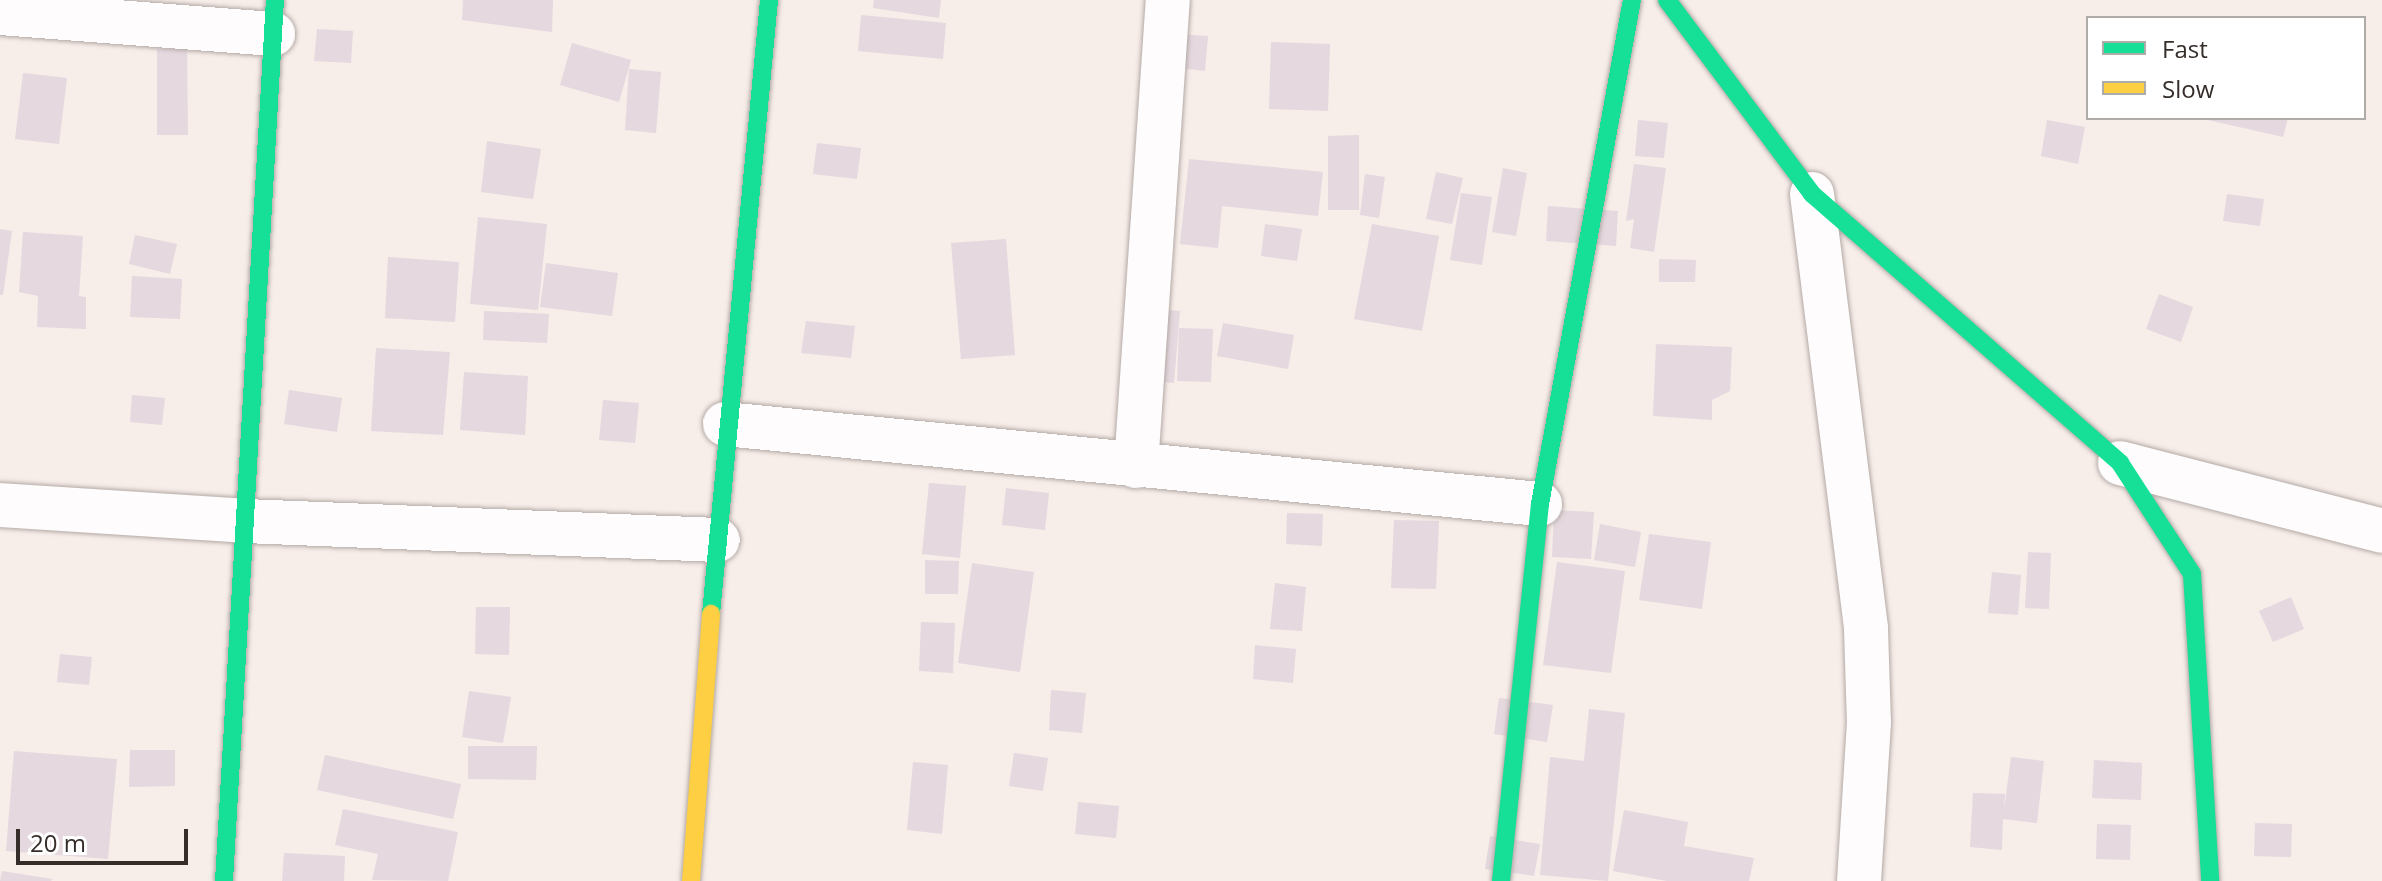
<!DOCTYPE html>
<style>
body{margin:0}
#map{position:relative;width:2382px;height:881px;overflow:hidden;background:#f7ede9;font-family:"Open Sans",sans-serif}
div>[style]{position:absolute}
.building>*{inset:0;background:#e5d8df}
.roads{filter:drop-shadow(0 0 2px #b3aaa6) drop-shadow(0 0 2px #b3aaa6)}
.street>*{height:44px;margin:-22px;padding:0 22px;transform-origin:22px;border-radius:22px;background:#fefcfc}
.fast>*{height:18px;margin:-9px;padding:0 9px;transform-origin:9px;border-radius:9px;background:#16e098}
.slow>*{height:18px;margin:-9px;padding:0 9px;transform-origin:9px;border-radius:9px;background:#ffcf43}
span{translate:-50% -50%;white-space:nowrap;text-align:center;line-height:1.15;-webkit-text-stroke:6px #fff;paint-order:stroke}
.legend{position:absolute;left:2086px;top:16px;width:280px;height:104px;box-sizing:border-box;background:#fff;border:2px solid #aeaba9;margin:0;padding:10px 14px;list-style:none;font-size:24px;color:#352d29}
.legend li{display:flex;align-items:center;gap:16px;height:40px}
.legend b{width:40px;border:2px solid #aeaba9}
.scale{position:absolute;left:16px;top:829px;width:172px;height:36px;box-sizing:border-box;border:4px solid #352d29;border-top:0;padding-left:10px;font-size:24px;line-height:28px;white-space:nowrap;color:#352d29;-webkit-text-stroke:6px #fff;paint-order:stroke}
</style>
<div id="map">
<div class="building">
<i style="clip-path:polygon(463px 0,553px 0,552px 32px,462px 20px)"></i>
<i style="clip-path:polygon(874px 0,941px 0,939px 18px,873px 8px)"></i>
<i style="clip-path:polygon(861px 15px,946px 23px,943px 59px,858px 51px)"></i>
<i style="clip-path:polygon(317px 29px,353px 31px,351px 63px,314px 61px)"></i>
<i style="clip-path:polygon(1163px 33px,1208px 36px,1205px 71px,1161px 66px)"></i>
<i style="clip-path:polygon(1271px 42px,1330px 44px,1328px 111px,1269px 109px)"></i>
<i style="clip-path:polygon(572px 43px,631px 60px,619px 102px,560px 85px)"></i>
<i style="clip-path:polygon(157px 49px,187px 49px,188px 135px,157px 135px)"></i>
<i style="clip-path:polygon(629px 69px,661px 72px,656px 133px,625px 130px)"></i>
<i style="clip-path:polygon(23px 73px,67px 78px,59px 144px,15px 139px)"></i>
<i style="clip-path:polygon(2199px 118px,2288px 118px,2283px 137px)"></i>
<i style="clip-path:polygon(1638px 120px,1668px 123px,1664px 158px,1635px 156px)"></i>
<i style="clip-path:polygon(2047px 120px,2085px 127px,2078px 164px,2041px 156px)"></i>
<i style="clip-path:polygon(1359px 135px,1359px 210px,1328px 210px,1328px 136px)"></i>
<i style="clip-path:polygon(487px 141px,541px 149px,533px 199px,481px 192px)"></i>
<i style="clip-path:polygon(817px 143px,861px 148px,857px 179px,813px 174px)"></i>
<i style="clip-path:polygon(1189px 159px,1323px 172px,1318px 216px,1222px 206px,1218px 248px,1180px 244px)"></i>
<i style="clip-path:polygon(1634px 164px,1666px 168px,1654px 252px,1630px 248px,1634px 219px,1626px 221px)"></i>
<i style="clip-path:polygon(1503px 168px,1527px 173px,1516px 236px,1492px 232px)"></i>
<i style="clip-path:polygon(1436px 172px,1463px 178px,1452px 224px,1426px 219px)"></i>
<i style="clip-path:polygon(1365px 174px,1385px 177px,1379px 218px,1360px 215px)"></i>
<i style="clip-path:polygon(1461px 193px,1492px 197px,1482px 265px,1450px 260px)"></i>
<i style="clip-path:polygon(2227px 194px,2264px 199px,2260px 226px,2223px 221px)"></i>
<i style="clip-path:polygon(1548px 206px,1618px 211px,1616px 246px,1546px 241px)"></i>
<i style="clip-path:polygon(478px 217px,547px 224px,538px 310px,470px 304px)"></i>
<i style="clip-path:polygon(1265px 224px,1302px 229px,1297px 261px,1261px 256px)"></i>
<i style="clip-path:polygon(1372px 224px,1439px 236px,1422px 331px,1354px 319px)"></i>
<i style="clip-path:polygon(0 229px,12px 231px,3px 295px,0 295px)"></i>
<i style="clip-path:polygon(23px 232px,83px 236px,79px 296px,86px 297px,86px 329px,37px 327px,38px 296px,19px 292px)"></i>
<i style="clip-path:polygon(135px 235px,177px 244px,170px 274px,129px 264px)"></i>
<i style="clip-path:polygon(1006px 239px,1015px 355px,961px 359px,951px 243px)"></i>
<i style="clip-path:polygon(388px 257px,459px 262px,455px 322px,385px 318px)"></i>
<i style="clip-path:polygon(1659px 259px,1696px 260px,1695px 282px,1659px 282px)"></i>
<i style="clip-path:polygon(546px 263px,618px 273px,612px 316px,540px 307px)"></i>
<i style="clip-path:polygon(132px 276px,182px 279px,180px 319px,130px 317px)"></i>
<i style="clip-path:polygon(2159px 294px,2193px 307px,2181px 342px,2146px 329px)"></i>
<i style="clip-path:polygon(1146px 308px,1180px 311px,1174px 383px,1141px 380px)"></i>
<i style="clip-path:polygon(484px 311px,549px 314px,547px 343px,483px 340px)"></i>
<i style="clip-path:polygon(806px 321px,855px 326px,851px 358px,801px 353px)"></i>
<i style="clip-path:polygon(1223px 323px,1294px 335px,1288px 369px,1217px 356px)"></i>
<i style="clip-path:polygon(1179px 328px,1213px 329px,1211px 382px,1177px 381px)"></i>
<i style="clip-path:polygon(1656px 344px,1732px 347px,1730px 391px,1712px 400px,1712px 420px,1653px 416px)"></i>
<i style="clip-path:polygon(376px 348px,450px 352px,443px 435px,371px 431px)"></i>
<i style="clip-path:polygon(464px 372px,528px 376px,525px 435px,460px 430px)"></i>
<i style="clip-path:polygon(289px 390px,342px 398px,337px 432px,284px 424px)"></i>
<i style="clip-path:polygon(132px 395px,165px 398px,162px 425px,130px 422px)"></i>
<i style="clip-path:polygon(603px 400px,639px 403px,635px 443px,599px 440px)"></i>
<i style="clip-path:polygon(929px 483px,966px 486px,960px 558px,922px 554px)"></i>
<i style="clip-path:polygon(1006px 488px,1049px 493px,1045px 530px,1002px 525px)"></i>
<i style="clip-path:polygon(1554px 510px,1594px 512px,1591px 559px,1552px 557px)"></i>
<i style="clip-path:polygon(1287px 513px,1323px 514px,1322px 546px,1286px 544px)"></i>
<i style="clip-path:polygon(1394px 520px,1439px 521px,1436px 589px,1391px 588px)"></i>
<i style="clip-path:polygon(1600px 524px,1641px 532px,1635px 567px,1594px 560px)"></i>
<i style="clip-path:polygon(1649px 534px,1711px 542px,1702px 609px,1639px 600px)"></i>
<i style="clip-path:polygon(2028px 552px,2051px 553px,2049px 609px,2025px 608px)"></i>
<i style="clip-path:polygon(925px 560px,959px 561px,958px 594px,925px 594px)"></i>
<i style="clip-path:polygon(1557px 562px,1625px 571px,1611px 673px,1543px 665px)"></i>
<i style="clip-path:polygon(972px 563px,1034px 572px,1020px 672px,958px 663px)"></i>
<i style="clip-path:polygon(1992px 572px,2021px 575px,2018px 615px,1988px 613px)"></i>
<i style="clip-path:polygon(1275px 583px,1306px 587px,1302px 631px,1270px 629px)"></i>
<i style="clip-path:polygon(2291px 597px,2304px 629px,2273px 642px,2259px 611px)"></i>
<i style="clip-path:polygon(476px 607px,510px 607px,509px 655px,475px 654px)"></i>
<i style="clip-path:polygon(921px 622px,955px 623px,953px 673px,919px 671px)"></i>
<i style="clip-path:polygon(1255px 645px,1296px 649px,1293px 683px,1253px 679px)"></i>
<i style="clip-path:polygon(60px 654px,92px 657px,89px 685px,57px 682px)"></i>
<i style="clip-path:polygon(1051px 690px,1086px 693px,1082px 733px,1049px 730px)"></i>
<i style="clip-path:polygon(469px 691px,511px 697px,503px 743px,462px 737px)"></i>
<i style="clip-path:polygon(1499px 698px,1553px 705px,1547px 742px,1494px 734px)"></i>
<i style="clip-path:polygon(1589px 709px,1625px 713px,1608px 881px,1540px 875px,1550px 757px,1584px 761px)"></i>
<i style="clip-path:polygon(468px 746px,537px 746px,536px 780px,468px 779px)"></i>
<i style="clip-path:polygon(130px 750px,175px 750px,175px 786px,129px 787px)"></i>
<i style="clip-path:polygon(14px 751px,117px 759px,108px 859px,6px 851px)"></i>
<i style="clip-path:polygon(1014px 753px,1048px 758px,1043px 791px,1009px 786px)"></i>
<i style="clip-path:polygon(325px 755px,461px 784px,453px 819px,317px 790px)"></i>
<i style="clip-path:polygon(2011px 757px,2044px 761px,2037px 823px,2003px 819px,2002px 850px,1970px 847px,1973px 793px,2005px 794px,2004px 810px)"></i>
<i style="clip-path:polygon(2094px 760px,2142px 763px,2141px 800px,2092px 798px)"></i>
<i style="clip-path:polygon(913px 762px,948px 765px,942px 834px,907px 830px)"></i>
<i style="clip-path:polygon(1078px 802px,1119px 806px,1116px 838px,1075px 834px)"></i>
<i style="clip-path:polygon(343px 809px,458px 832px,448px 881px,372px 880px,378px 854px,335px 845px)"></i>
<i style="clip-path:polygon(1624px 810px,1688px 822px,1684px 846px,1754px 858px,1749px 881px,1667px 881px,1613px 871px)"></i>
<i style="clip-path:polygon(2255px 823px,2292px 824px,2291px 857px,2254px 856px)"></i>
<i style="clip-path:polygon(2097px 824px,2131px 825px,2130px 860px,2096px 859px)"></i>
<i style="clip-path:polygon(1490px 836px,1540px 844px,1534px 876px,1485px 869px)"></i>
<i style="clip-path:polygon(284px 853px,345px 856px,344px 881px,282px 881px)"></i>
<i style="clip-path:polygon(2px 871px,52px 879px,51px 881px,0 881px)"></i>
</div>
<div class="roads">
<div class="street">
<i style="left:0;top:13px;width:274px;rotate:4.4deg"></i>
<i style="left:1812px;top:194px;width:438px;rotate:82.9deg"></i>
<i style="left:1866px;top:629px;width:93px;rotate:88.2deg"></i>
<i style="left:1869px;top:722px;width:159px;rotate:93.6deg"></i>
<i style="left:725px;top:424px;width:819px;rotate:5.61deg"></i>
<i style="left:2120px;top:463px;width:271px;rotate:14.5deg"></i>
<i style="left:1136px;top:466px;width:467px;rotate:-86.1deg"></i>
<i style="left:0;top:505px;width:246px;rotate:3.7deg"></i>
<i style="left:245px;top:521px;width:473px;rotate:2.3deg"></i>
</div>
<div class="fast">
<i style="left:1667px;top:0;width:242px;rotate:53.2deg"></i>
<i style="left:1812px;top:194px;width:409px;rotate:41.1deg"></i>
<i style="left:2120px;top:463px;width:132px;rotate:57deg"></i>
<i style="left:2192px;top:574px;width:308px;rotate:86.6deg"></i>
<i style="left:711px;top:614px;width:617px;rotate:-84.6deg"></i>
<i style="left:224px;top:881px;width:882px;rotate:-86.69deg"></i>
<i style="left:1501px;top:881px;width:379px;rotate:-84.1deg"></i>
<i style="left:1540px;top:504px;width:512px;rotate:-79.66deg"></i>
</div>
<div class="slow">
<i style="left:691px;top:881px;width:268px;rotate:-85.7deg"></i>
</div>
</div>
<ul class="legend">
<li><b style="height:10px;background:#16e098"></b>Fast</li>
<li><b style="height:10px;background:#ffcf43"></b>Slow</li>
</ul>
<div class="scale">20 m</div>
</div>
